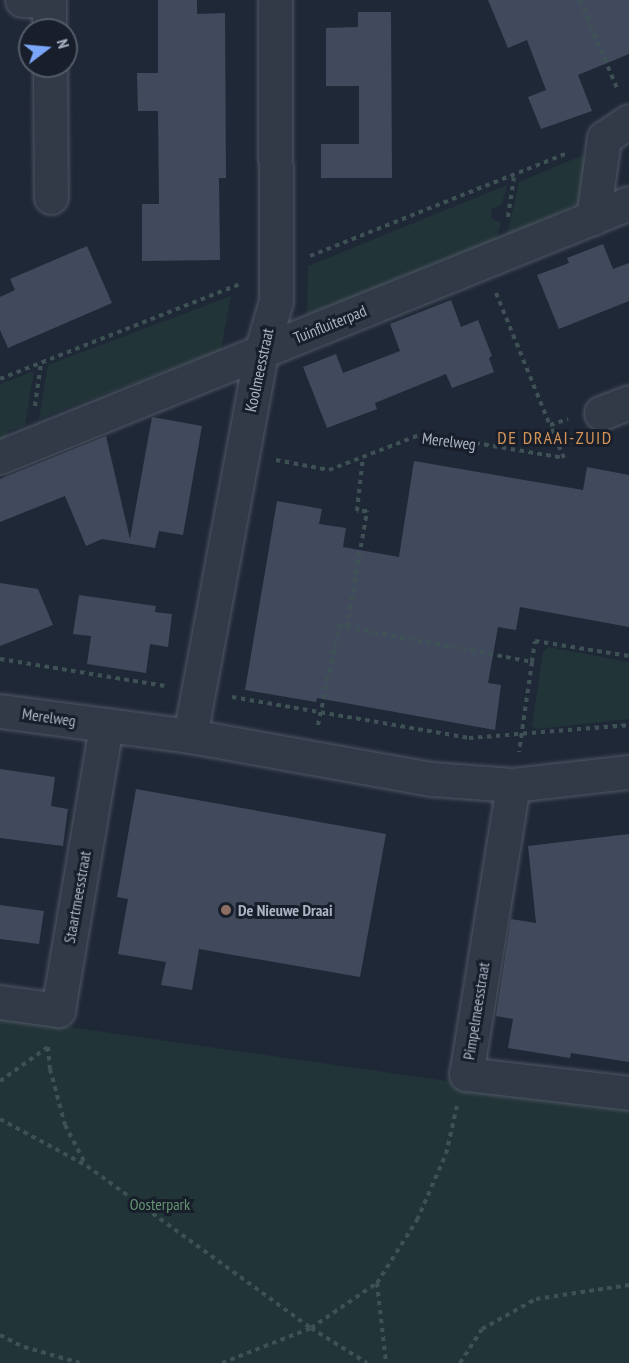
<!DOCTYPE html>
<style>
body{margin:0}
#map{position:relative;width:629px;height:1363px;overflow:hidden;background:#1f2836;font-family:"PT Sans Narrow",sans-serif}
div>[style]{position:absolute}
.green>*{inset:0;background:#213437}
.building>*{inset:0;background:#404a5c}
.path>*{height:4px;margin-top:-2px;transform-origin:0;background:repeating-linear-gradient(90deg,#3e5155 0 4.5px,transparent 0 9px)}
.roads{filter:drop-shadow(0 0 2px #505765) drop-shadow(0 0 2px #505765)}
.minor>*{height:33px;margin:-16.5px;padding:0 16.5px;transform-origin:16.5px;border-radius:16.5px;background:#323a47}
.dots>*{width:16px;height:16px;translate:-50% -50%;box-sizing:border-box;border:3px solid #181f2b;border-radius:50%}
span{translate:-50% -50%;white-space:nowrap;text-align:center;line-height:1.15;-webkit-text-stroke:6px #181f2b;paint-order:stroke}
.street-label{font-size:16px;color:#acb4c4}
.poi-label{font-size:16px;color:#acb4c4;font-weight:700}
.left{translate:0 -50%;text-align:left}
.park-label{font-size:16px;color:#649472}
.neighbourhood-label{font-size:18px;color:#d49457;letter-spacing:1.5px}
.north{position:absolute;left:18px;top:18px;width:60px;height:60px;box-sizing:border-box;background:#181f2b;border:2px solid #535b68;border-radius:50%;rotate:74deg;font-size:16px;font-weight:700;line-height:24px;text-align:center;color:#acb4c4}
.north::after{content:'';display:block;margin:auto;width:21px;height:27px;background:#7ca6f9;clip-path:polygon(50% 0,100% 100%,50% 72%,0 100%)}
</style>
<div id="map">
<div class="green">
<i style="clip-path:polygon(583px 155px,590px 177px,582px 202px,507px 235px,519px 182px)"></i>
<i style="clip-path:polygon(507px 185px,502px 204px,492px 209px,491px 218px,501px 223px,496px 239px,307px 315px,308px 266px)"></i>
<i style="clip-path:polygon(231px 296px,221px 350px,39px 419px,48px 365px)"></i>
<i style="clip-path:polygon(34px 371px,25px 426px,8px 431px,0 450px,0 384px)"></i>
<i style="clip-path:polygon(548px 647px,629px 662px,629px 719px,537px 729px,532px 726px,543px 652px)"></i>
<i style="clip-path:polygon(0 1017px,629px 1107px,629px 1363px,0 1363px)"></i>
</div>
<div class="building">
<i style="clip-path:polygon(158px 0,197px 0,197px 14px,225px 13px,226px 178px,219px 178px,220px 260px,142px 261px,142px 204px,159px 204px,158px 111px,138px 111px,137px 73px,158px 73px)"></i>
<i style="clip-path:polygon(488px 0,629px 0,629px 54px,578px 75px,592px 111px,541px 129px,528px 97px,546px 90px,527px 40px,508px 48px)"></i>
<i style="clip-path:polygon(358px 12px,391px 12px,392px 178px,321px 178px,321px 144px,359px 144px,359px 86px,326px 86px,326px 28px,358px 27px)"></i>
<i style="clip-path:polygon(603px 244px,613px 269px,629px 263px,629px 301px,559px 329px,537px 275px,569px 263px,567px 258px)"></i>
<i style="clip-path:polygon(87px 246px,112px 303px,8px 348px,0 330px,0 297px,15px 290px,10px 279px)"></i>
<i style="clip-path:polygon(451px 300px,461px 327px,478px 320px,492px 356px,489px 358px,494px 372px,452px 388px,446px 374px,375px 403px,377px 409px,327px 428px,303px 367px,336px 354px,343px 373px,400px 351px,390px 324px)"></i>
<i style="clip-path:polygon(152px 417px,202px 426px,183px 535px,159px 531px,155px 548px,102px 539px,86px 546px,65px 496px,0 522px,0 479px,106px 436px,130px 539px)"></i>
<i style="clip-path:polygon(414px 461px,583px 490px,587px 467px,629px 475px,629px 627px,520px 607px,516px 630px,498px 627px,488px 683px,501px 685px,495px 730px,317px 698px,316px 702px,245px 690px,277px 501px,322px 509px,319px 524px,346px 528px,343px 547px,399px 557px)"></i>
<i style="clip-path:polygon(0 583px,38px 589px,53px 625px,0 646px)"></i>
<i style="clip-path:polygon(79px 595px,156px 606px,155px 612px,172px 614px,168px 647px,150px 644px,146px 673px,87px 664px,91px 636px,73px 634px)"></i>
<i style="clip-path:polygon(0 769px,55px 777px,51px 806px,68px 809px,63px 846px,0 838px)"></i>
<i style="clip-path:polygon(136px 789px,386px 834px,360px 977px,199px 949px,192px 990px,161px 985px,166px 962px,118px 954px,128px 899px,117px 897px)"></i>
<i style="clip-path:polygon(629px 834px,629px 1062px,571px 1053px,570px 1058px,508px 1048px,513px 1019px,496px 1016px,511px 919px,536px 923px,528px 846px)"></i>
<i style="clip-path:polygon(0 905px,44px 911px,39px 944px,0 939px)"></i>
</div>
<div class="path">
<i style="left:580px;top:0;width:99px;rotate:67.3deg"></i>
<i style="left:508px;top:217px;width:40px;rotate:-81.5deg"></i>
<i style="left:310px;top:256px;width:278px;rotate:-21.8deg"></i>
<i style="left:496px;top:293px;width:143px;rotate:67.8deg"></i>
<i style="left:0;top:379px;width:260px;rotate:-21.6deg"></i>
<i style="left:35px;top:406px;width:43px;rotate:-82.1deg"></i>
<i style="left:276px;top:460px;width:54px;rotate:10.7deg"></i>
<i style="left:329px;top:470px;width:100px;rotate:-21.2deg"></i>
<i style="left:422px;top:434px;width:144px;rotate:9.6deg"></i>
<i style="left:564px;top:458px;width:36px;rotate:-113deg"></i>
<i style="left:550px;top:425px;width:19px;rotate:-18deg"></i>
<i style="left:347px;top:627px;width:118px;rotate:-80.2deg"></i>
<i style="left:367px;top:511px;width:10px;rotate:180deg"></i>
<i style="left:357px;top:511px;width:54px;rotate:-83.7deg"></i>
<i style="left:0;top:659px;width:167px;rotate:9.3deg"></i>
<i style="left:532px;top:662px;width:21px;rotate:-82deg"></i>
<i style="left:535px;top:641px;width:95px;rotate:9.1deg"></i>
<i style="left:232px;top:697px;width:241px;rotate:9.8deg"></i>
<i style="left:469px;top:738px;width:161px;rotate:-4.6deg"></i>
<i style="left:318px;top:725px;width:101px;rotate:-78deg"></i>
<i style="left:339px;top:626px;width:8px;rotate:7deg"></i>
<i style="left:347px;top:627px;width:188px;rotate:10.7deg"></i>
<i style="left:532px;top:662px;width:91px;rotate:98.2deg"></i>
<i style="left:48px;top:1047px;width:22px;rotate:85deg"></i>
<i style="left:50px;top:1069px;width:58px;rotate:75deg"></i>
<i style="left:65px;top:1125px;width:45px;rotate:62.3deg"></i>
<i style="left:0;top:1081px;width:59px;rotate:-35.3deg"></i>
<i style="left:0;top:1119px;width:99px;rotate:28.4deg"></i>
<i style="left:87px;top:1166px;width:276px;rotate:35.9deg"></i>
<i style="left:311px;top:1328px;width:66px;rotate:32deg"></i>
<i style="left:377px;top:1283px;width:81px;rotate:83.6deg"></i>
<i style="left:0;top:1335px;width:27px;rotate:27deg"></i>
<i style="left:24px;top:1347px;width:58px;rotate:15.9deg"></i>
<i style="left:222px;top:1363px;width:96px;rotate:-21.5deg"></i>
<i style="left:311px;top:1328px;width:80px;rotate:-34.3deg"></i>
<i style="left:377px;top:1283px;width:75px;rotate:-57.6deg"></i>
<i style="left:417px;top:1220px;width:72px;rotate:-66.3deg"></i>
<i style="left:446px;top:1154px;width:49px;rotate:-77.1deg"></i>
<i style="left:460px;top:1363px;width:40px;rotate:-57.1deg"></i>
<i style="left:482px;top:1329px;width:62px;rotate:-29.1deg"></i>
<i style="left:536px;top:1299px;width:94px;rotate:-8.6deg"></i>
</div>
<div class="roads">
<div class="minor">
<i style="left:22px;top:0;width:27px;rotate:2deg"></i>
<i style="left:49px;top:1px;width:29px;rotate:90deg"></i>
<i style="left:50px;top:66px;width:131px;rotate:89.6deg"></i>
<i style="left:593px;top:218px;width:81px;rotate:-82.2deg"></i>
<i style="left:604px;top:138px;width:30px;rotate:-34deg"></i>
<i style="left:601px;top:413px;width:30px;rotate:-21deg"></i>
<i style="left:0;top:457px;width:678px;rotate:-21.99deg"></i>
<i style="left:0;top:711px;width:192px;rotate:7.5deg"></i>
<i style="left:190px;top:736px;width:246px;rotate:10.1deg"></i>
<i style="left:432px;top:779px;width:81px;rotate:4.2deg"></i>
<i style="left:513px;top:785px;width:117px;rotate:-6.4deg"></i>
<i style="left:190px;top:736px;width:391px;rotate:-79.5deg"></i>
<i style="left:261px;top:352px;width:53px;rotate:-73.6deg"></i>
<i style="left:276px;top:301px;width:301px;rotate:-90.2deg"></i>
<i style="left:513px;top:785px;width:293px;rotate:99.2deg"></i>
<i style="left:466px;top:1074px;width:164px;rotate:6.6deg"></i>
<i style="left:0;top:1002px;width:59px;rotate:7.9deg"></i>
<i style="left:58px;top:1010px;width:289px;rotate:-80.4deg"></i>
</div>
</div>
<div class="dots">
<i style="left:226px;top:910px;background:#8d6e63"></i>
</div>
<div class="street-label">
<span style="left:330px;top:324px;rotate:-22deg">Tuinfluiterpad</span>
<span style="left:259px;top:370px;rotate:-78deg">Koolmeesstraat</span>
<span style="left:449px;top:441px;rotate:7deg">Merelweg</span>
<span style="left:49px;top:717px;rotate:8deg">Merelweg</span>
<span style="left:77px;top:897px;rotate:-80deg">Staartmeesstraat</span>
<span style="left:476px;top:1011px;rotate:-81deg">Pimpelmeesstraat</span>
</div>
<div class="poi-label">
<span class="left" style="left:238px;top:910px">De Nieuwe Draai</span>
</div>
<div class="park-label">
<span style="left:160px;top:1204px">Oosterpark</span>
</div>
<div class="neighbourhood-label">
<span style="left:555px;top:438px">DE DRAAI-ZUID</span>
</div>
<div class="north">N</div>
</div>
